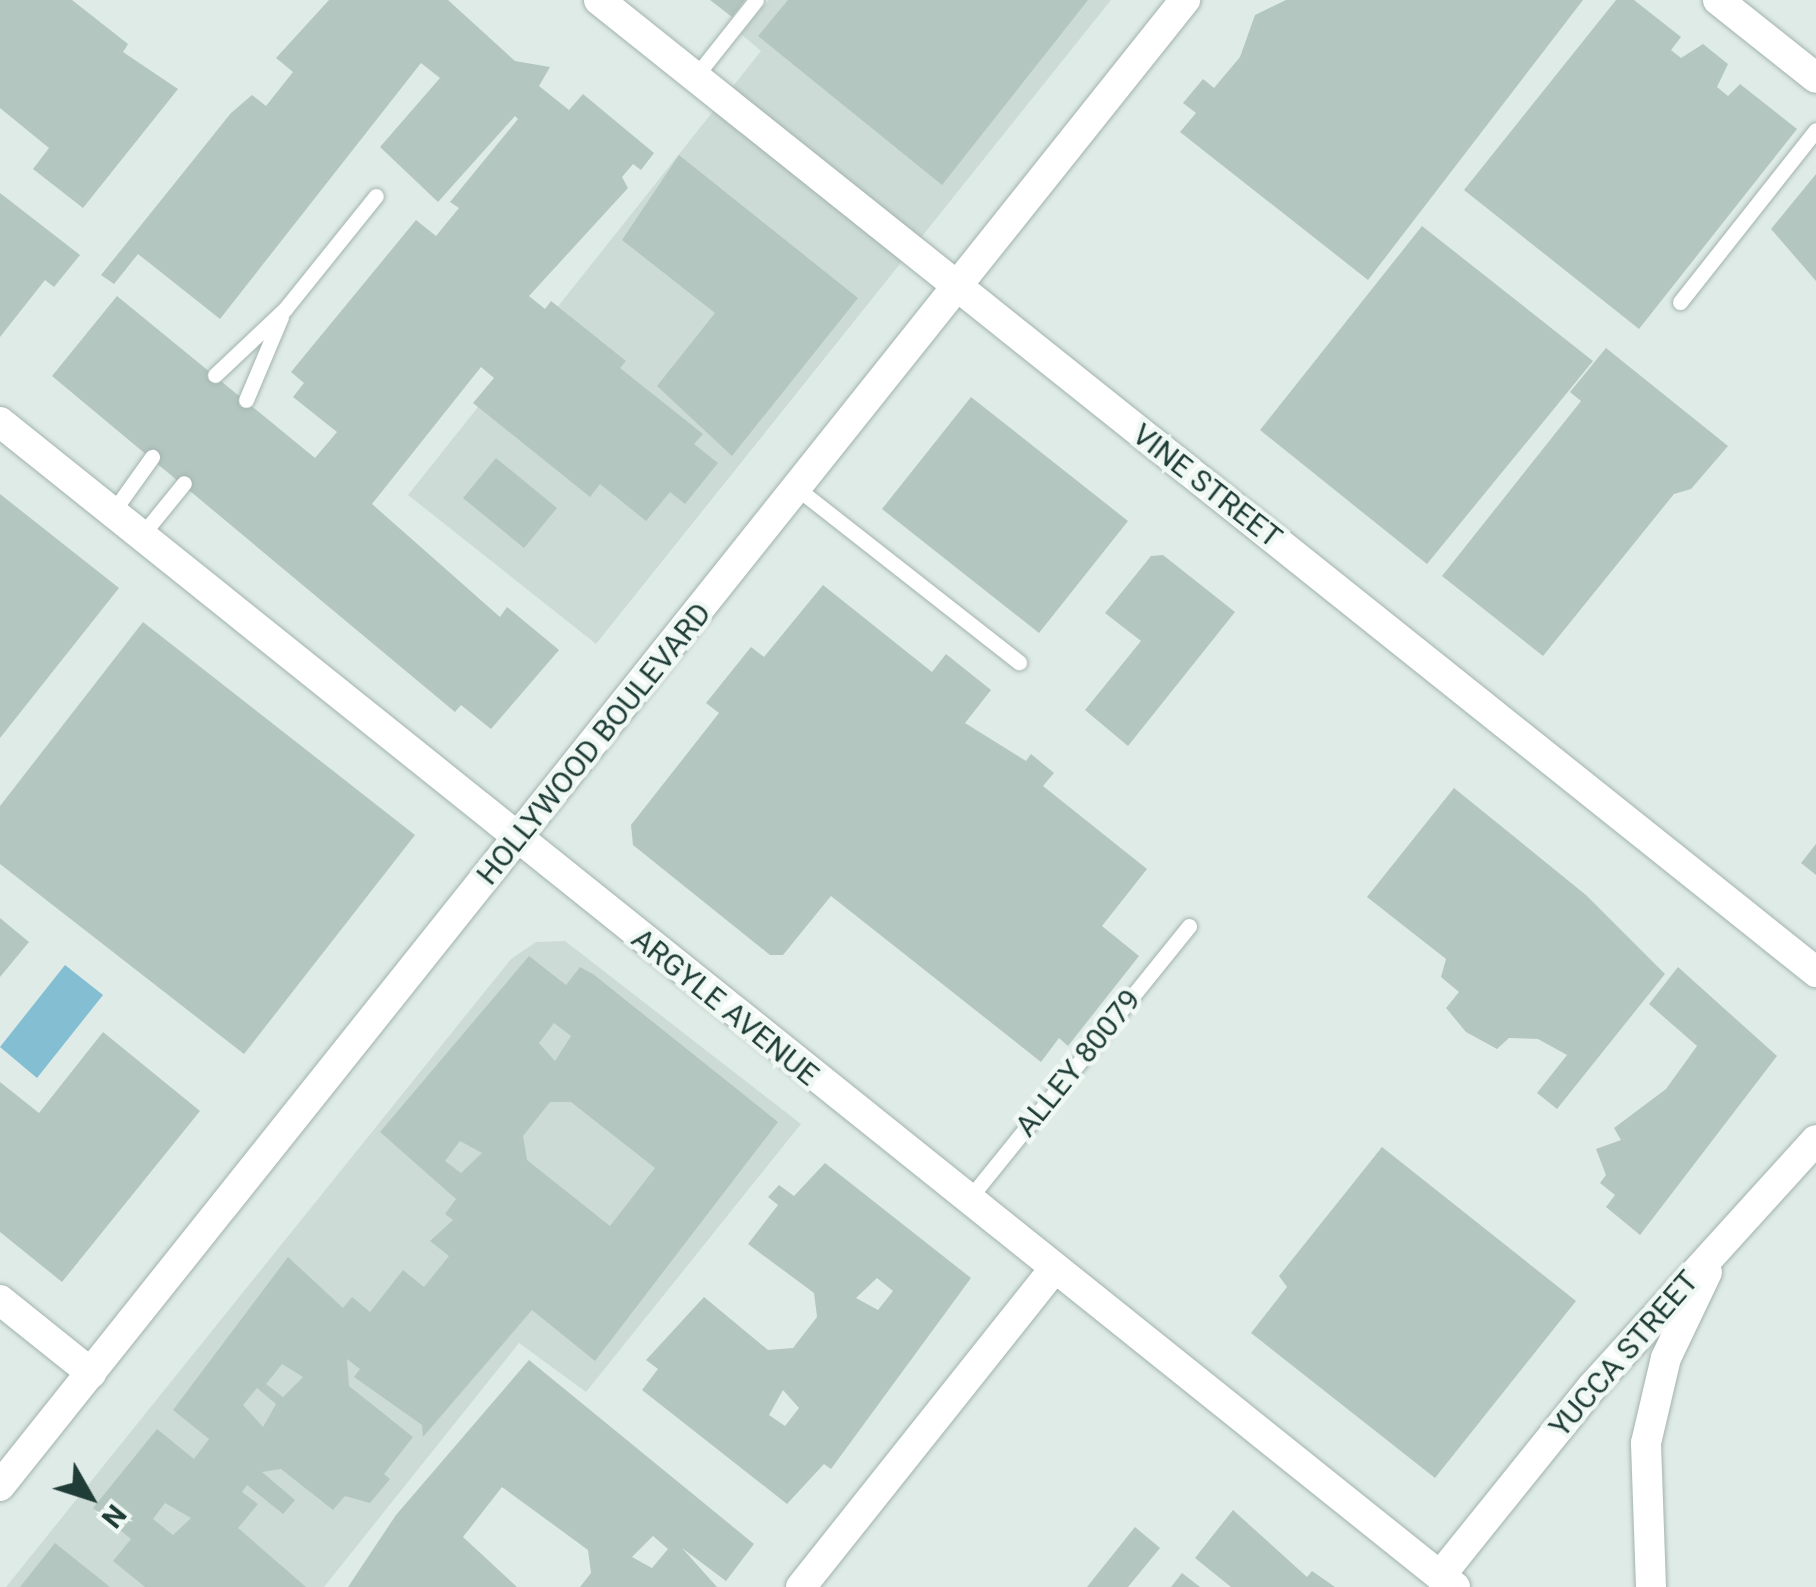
<!DOCTYPE html>
<style>
body{margin:0}
#map{position:relative;width:1816px;height:1587px;overflow:hidden;background:#dfebe7;font-family:Roboto,sans-serif}
div>[style]{position:absolute}
.built>*{inset:0;background:#cddbd6}
.water>*{inset:0;background:#84bed3}
.building>*{inset:0;background:#b4c6c0}
.roads{filter:drop-shadow(0 0 2px #a2b3af) drop-shadow(0 0 2px #a2b3af)}
.service>*{height:15px;margin:-7.5px;padding:0 7.5px;transform-origin:7.5px;border-radius:7.5px;background:#fff}
.minor>*{height:30px;margin:-15px;padding:0 15px;transform-origin:15px;border-radius:15px;background:#fff}
.secondary>*{height:30px;margin:-15px;padding:0 15px;transform-origin:15px;border-radius:15px;background:#fff}
span{translate:-50% -50%;white-space:nowrap;text-align:center;line-height:1.15;-webkit-text-stroke:9px #f0f8f4;paint-order:stroke}
.street-label{font-size:30px;color:#1f3c37}
.north{position:absolute;left:40px;top:1447px;width:100px;height:100px;-webkit-text-stroke:8px #f0f8f4;paint-order:stroke;rotate:129deg;font-size:28px;font-weight:700;line-height:40px;text-align:center;color:#1f3c37}
.north::after{content:'';display:block;margin:auto;width:35px;height:45px;background:#1f3c37;clip-path:polygon(50% 0,100% 100%,50% 72%,0 100%)}
</style>
<div id="map">
<div class="built">
<i style="clip-path:polygon(769px 0,1111px 0,596px 644px,408px 495px,761px 51px,741px 34px)"></i>
<i style="clip-path:polygon(565px 941px,801px 1124px,586px 1392px,519px 1343px,324px 1587px,6px 1587px,511px 959px,536px 942px)"></i>
</div>
<div class="water">
<i style="clip-path:polygon(65px 965px,103px 995px,37px 1078px,0 1047px)"></i>
</div>
<div class="building">
<i style="clip-path:polygon(0 0,72px 0,128px 44px,123px 52px,178px 89px,83px 208px,33px 169px,49px 148px,0 108px)"></i>
<i style="clip-path:polygon(329px 0,448px 0,515px 61px,550px 67px,539px 86px,569px 110px,583px 94px,654px 153px,641px 170px,633px 164px,622px 177px,628px 188px,529px 296px,545px 309px,551px 301px,626px 361px,620px 368px,703px 434px,694px 444px,718px 463px,685px 504px,670px 492px,646px 521px,600px 484px,590px 497px,473px 403px,494px 378px,481px 367px,372px 504px,500px 617px,507px 607px,559px 650px,491px 729px,461px 705px,455px 712px,52px 376px,117px 296px,315px 458px,337px 432px,293px 397px,304px 383px,291px 372px,416px 220px,436px 236px,459px 208px,450px 202px,518px 119px,515px 116px,438px 202px,380px 147px,440px 78px,421px 63px,220px 319px,138px 254px,114px 284px,101px 275px,231px 113px,252px 95px,266px 106px,293px 72px,276px 58px)"></i>
<i style="clip-path:polygon(710px 0,745px 0,732px 17px)"></i>
<i style="clip-path:polygon(788px 0,1088px 0,942px 185px,758px 36px)"></i>
<i style="clip-path:polygon(1286px 0,1583px 0,1368px 280px,1180px 132px,1196px 113px,1183px 103px,1203px 79px,1214px 88px,1240px 57px,1255px 15px)"></i>
<i style="clip-path:polygon(1616px 0,1634px 0,1681px 37px,1671px 50px,1681px 58px,1703px 44px,1728px 64px,1717px 87px,1728px 96px,1740px 84px,1797px 129px,1639px 329px,1464px 190px)"></i>
<i style="clip-path:polygon(679px 155px,858px 298px,732px 456px,657px 386px,715px 313px,622px 240px)"></i>
<i style="clip-path:polygon(1816px 174px,1816px 281px,1771px 229px)"></i>
<i style="clip-path:polygon(0 193px,80px 255px,54px 287px,45px 280px,0 337px)"></i>
<i style="clip-path:polygon(1422px 226px,1593px 361px,1427px 564px,1260px 430px)"></i>
<i style="clip-path:polygon(1606px 348px,1728px 446px,1691px 489px,1674px 494px,1543px 656px,1442px 576px,1581px 401px,1570px 392px)"></i>
<i style="clip-path:polygon(971px 397px,1128px 521px,1039px 633px,882px 509px)"></i>
<i style="clip-path:polygon(496px 458px,557px 508px,524px 548px,463px 498px)"></i>
<i style="clip-path:polygon(0 494px,119px 588px,0 738px)"></i>
<i style="clip-path:polygon(1163px 555px,1235px 612px,1128px 746px,1085px 710px,1141px 641px,1105px 613px,1151px 556px)"></i>
<i style="clip-path:polygon(823px 585px,932px 672px,946px 654px,991px 690px,965px 723px,1026px 761px,1031px 754px,1054px 773px,1043px 786px,1147px 869px,1102px 926px,1139px 956px,1068px 1046px,1059px 1038px,1041px 1062px,831px 896px,783px 955px,770px 955px,633px 845px,631px 825px,719px 713px,706px 703px,751px 647px,764px 657px)"></i>
<i style="clip-path:polygon(143px 622px,415px 835px,244px 1054px,0 864px,0 806px)"></i>
<i style="clip-path:polygon(1454px 788px,1586px 895px,1665px 974px,1557px 1109px,1537px 1093px,1567px 1055px,1538px 1039px,1509px 1038px,1497px 1049px,1466px 1032px,1446px 1008px,1459px 992px,1441px 977px,1446px 959px,1367px 897px)"></i>
<i style="clip-path:polygon(1816px 844px,1816px 875px,1801px 863px)"></i>
<i style="clip-path:polygon(0 918px,29px 942px,0 977px)"></i>
<i style="clip-path:polygon(evenodd,529px 956px,566px 985px,580px 967px,593px 974px,778px 1122px,595px 1361px,532px 1310px,423px 1437px,422px 1425px,354px 1377px,360px 1369px,347px 1359px,349px 1386px,413px 1437px,384px 1474px,390px 1479px,370px 1503px,345px 1496px,333px 1510px,281px 1469px,262px 1472px,295px 1500px,283px 1514px,247px 1485px,242px 1492px,258px 1504px,238px 1528px,306px 1587px,145px 1587px,113px 1561px,131px 1539px,93px 1508px,157px 1429px,194px 1459px,209px 1439px,173px 1410px,288px 1257px,343px 1308px,352px 1297px,370px 1312px,403px 1270px,424px 1287px,449px 1256px,430px 1241px,453px 1220px,445px 1214px,456px 1199px,380px 1132px,529px 956px,554px 1023px,571px 1036px,555px 1061px,539px 1043px,554px 1023px,529px 956px,550px 1102px,571px 1102px,655px 1168px,610px 1226px,527px 1160px,523px 1136px,550px 1102px,529px 956px,460px 1141px,482px 1153px,461px 1173px,445px 1161px,460px 1141px,529px 956px,282px 1364px,303px 1377px,283px 1397px,266px 1384px,282px 1364px,529px 956px,257px 1388px,276px 1404px,263px 1427px,243px 1405px,257px 1388px,529px 956px,165px 1503px,191px 1518px,173px 1535px,153px 1519px,165px 1503px)"></i>
<i style="clip-path:polygon(1678px 967px,1777px 1056px,1640px 1235px,1606px 1207px,1615px 1195px,1600px 1183px,1606px 1175px,1596px 1149px,1621px 1140px,1614px 1128px,1666px 1089px,1697px 1046px,1649px 1004px)"></i>
<i style="clip-path:polygon(103px 1032px,200px 1111px,62px 1282px,0 1232px,0 1082px,39px 1113px)"></i>
<i style="clip-path:polygon(1382px 1147px,1576px 1301px,1435px 1478px,1251px 1333px,1287px 1287px,1279px 1276px)"></i>
<i style="clip-path:polygon(evenodd,825px 1163px,971px 1278px,831px 1469px,824px 1464px,787px 1504px,642px 1390px,658px 1369px,646px 1360px,704px 1297px,768px 1350px,793px 1348px,817px 1317px,814px 1293px,748px 1244px,778px 1205px,768px 1197px,779px 1185px,794px 1196px,825px 1163px,877px 1278px,893px 1291px,878px 1310px,856px 1298px,877px 1278px,825px 1163px,783px 1390px,799px 1408px,785px 1426px,769px 1415px,783px 1390px)"></i>
<i style="clip-path:polygon(evenodd,529px 1360px,754px 1544px,726px 1581px,682px 1548px,717px 1587px,580px 1587px,591px 1573px,588px 1550px,502px 1487px,463px 1537px,517px 1587px,348px 1587px,396px 1515px,529px 1360px,653px 1536px,668px 1549px,652px 1568px,632px 1557px,653px 1536px)"></i>
<i style="clip-path:polygon(1233px 1510px,1307px 1577px,1312px 1571px,1335px 1587px,1231px 1587px,1195px 1558px)"></i>
<i style="clip-path:polygon(1135px 1527px,1160px 1548px,1128px 1587px,1087px 1587px)"></i>
<i style="clip-path:polygon(55px 1543px,110px 1587px,20px 1587px)"></i>
<i style="clip-path:polygon(1182px 1573px,1200px 1587px,1171px 1587px)"></i>
</div>
<div class="roads">
<div class="service">
<i style="left:695px;top:77px;width:98px;rotate:-51.6deg"></i>
<i style="left:1680px;top:302px;width:219px;rotate:-51.7deg"></i>
<i style="left:215px;top:375px;width:96px;rotate:-43.3deg"></i>
<i style="left:285px;top:309px;width:145px;rotate:-51.2deg"></i>
<i style="left:246px;top:400px;width:90px;rotate:-67.1deg"></i>
<i style="left:798px;top:489px;width:281px;rotate:38.1deg"></i>
<i style="left:112px;top:513px;width:69px;rotate:-54.5deg"></i>
<i style="left:141px;top:536px;width:68px;rotate:-50.9deg"></i>
<i style="left:968px;top:1200px;width:352px;rotate:-51.1deg"></i>
</div>
<div class="minor">
<i style="left:1718px;top:0;width:125px;rotate:38.5deg"></i>
<i style="left:0;top:422px;width:1845px;rotate:38.71deg"></i>
<i style="left:0;top:1300px;width:117px;rotate:38.7deg"></i>
<i style="left:801px;top:1587px;width:406px;rotate:-51.5deg"></i>
</div>
<div class="secondary">
<i style="left:599px;top:0;width:1558px;rotate:38.61deg"></i>
<i style="left:0;top:1486px;width:1901px;rotate:-51.43deg"></i>
<i style="left:1455px;top:1587px;width:19px;rotate:-144deg"></i>
<i style="left:1440px;top:1576px;width:243px;rotate:-51.2deg"></i>
<i style="left:1592px;top:1387px;width:333px;rotate:-47.8deg"></i>
<i style="left:1651px;top:1587px;width:144px;rotate:-92deg"></i>
<i style="left:1646px;top:1443px;width:87px;rotate:-76.8deg"></i>
<i style="left:1666px;top:1358px;width:95px;rotate:-64.5deg"></i>
</div>
</div>
<div class="street-label">
<span style="left:1207px;top:486px;rotate:38deg">VINE STREET</span>
<span style="left:594px;top:744px;rotate:-51deg">HOLLYWOOD BOULEVARD</span>
<span style="left:725px;top:1007px;rotate:39deg">ARGYLE AVENUE</span>
<span style="left:1078px;top:1063px;rotate:-51deg">ALLEY 80079</span>
<span style="left:1624px;top:1354px;rotate:-49deg">YUCCA STREET</span>
</div>
<div class="north">N</div>
</div>
